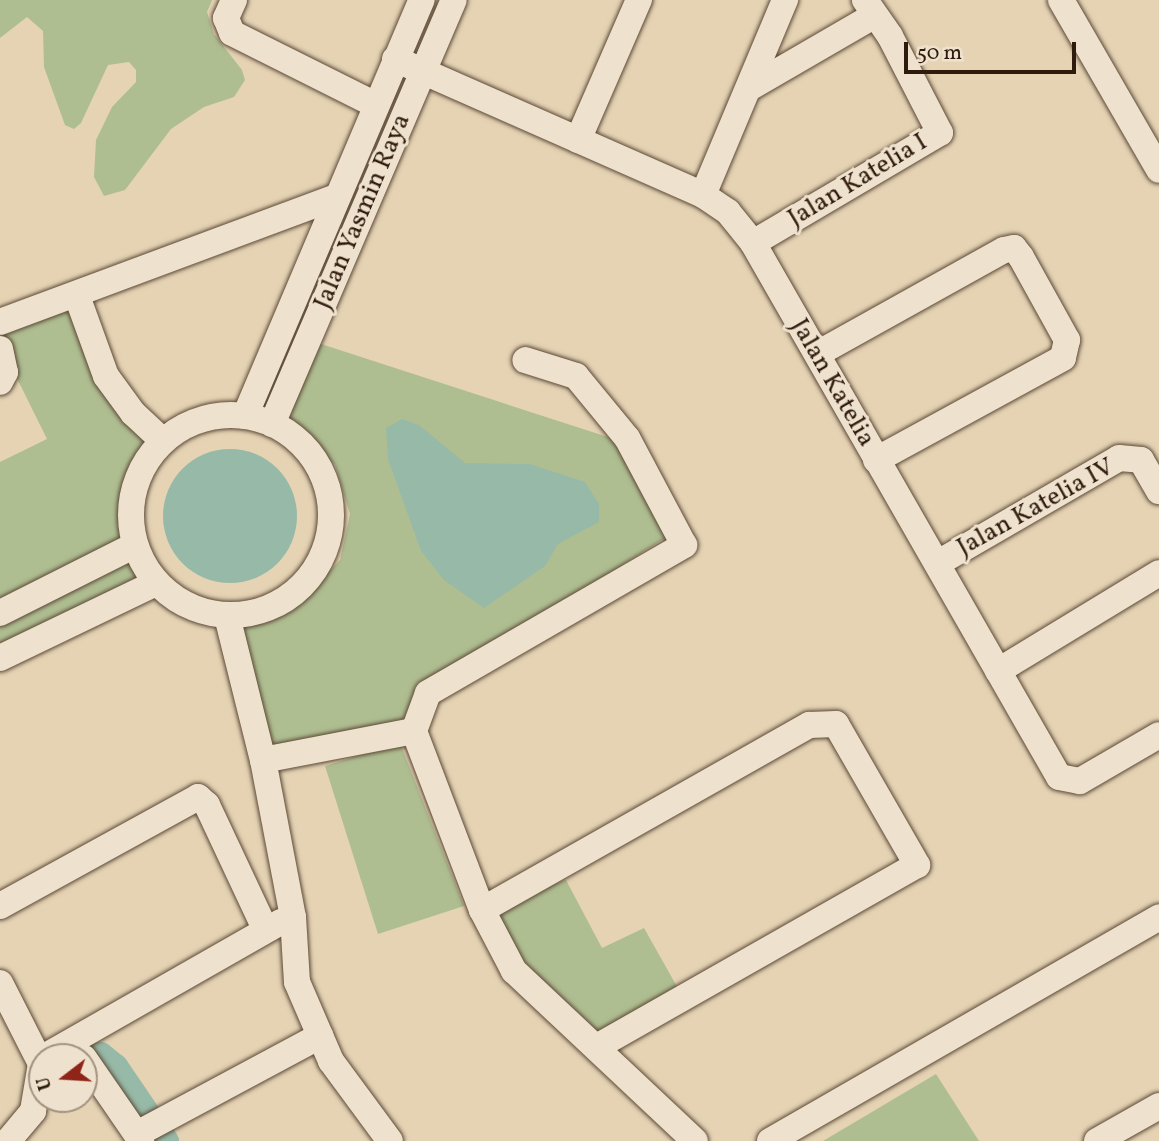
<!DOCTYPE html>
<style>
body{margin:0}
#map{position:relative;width:1159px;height:1141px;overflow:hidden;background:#e5d3b4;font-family:Vollkorn,serif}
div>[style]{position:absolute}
.green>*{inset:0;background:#afbe91}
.water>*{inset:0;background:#97b9a7}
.round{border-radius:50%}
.canal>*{height:24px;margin:-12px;padding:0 12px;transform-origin:12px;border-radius:12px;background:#97b9a7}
.roads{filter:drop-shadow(0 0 2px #5c4937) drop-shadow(0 0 2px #5c4937)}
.minor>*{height:26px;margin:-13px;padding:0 13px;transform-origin:13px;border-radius:13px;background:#eee2ce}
.minor>.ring{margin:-13px;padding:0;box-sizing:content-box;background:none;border:26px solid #eee2ce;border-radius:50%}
span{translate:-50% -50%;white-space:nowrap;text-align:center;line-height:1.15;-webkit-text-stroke:6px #eee2ce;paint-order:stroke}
.street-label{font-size:26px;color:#2f1b0d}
.north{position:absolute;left:28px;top:1043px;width:70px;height:70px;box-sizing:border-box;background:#eee2ce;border:2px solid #a29281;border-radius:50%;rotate:253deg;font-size:19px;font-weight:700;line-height:28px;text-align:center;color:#2f1b0d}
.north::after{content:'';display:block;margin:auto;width:24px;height:32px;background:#8f2418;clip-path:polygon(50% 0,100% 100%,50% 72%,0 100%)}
.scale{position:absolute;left:904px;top:42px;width:172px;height:32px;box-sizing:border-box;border:4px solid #2f1b0d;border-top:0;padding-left:9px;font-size:21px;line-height:24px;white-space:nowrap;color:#2f1b0d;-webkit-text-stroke:5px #eee2ce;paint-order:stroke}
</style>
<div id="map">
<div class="green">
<i style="clip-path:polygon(0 0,212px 0,207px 12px,214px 34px,242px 70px,245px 80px,234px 97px,204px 107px,171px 129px,125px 190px,104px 196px,94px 177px,96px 140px,112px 107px,136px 82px,136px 70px,129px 62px,108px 65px,81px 123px,74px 129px,65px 125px,44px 67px,43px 31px,27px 17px,0 38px)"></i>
<i style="clip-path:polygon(77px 296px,94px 348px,163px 441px,137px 480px,130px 522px,135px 545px,156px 583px,0 658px,0 462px,47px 439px,0 344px,0 322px)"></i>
<i style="clip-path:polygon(318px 343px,617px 440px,668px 536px,425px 691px,414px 731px,263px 760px,227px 616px,252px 614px,308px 595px,340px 560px,350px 514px,335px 465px,287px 418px)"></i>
<i style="clip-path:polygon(400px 743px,464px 906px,378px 934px,325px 766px)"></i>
<i style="clip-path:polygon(566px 880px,602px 948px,644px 928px,684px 999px,597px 1047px,571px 1027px,482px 910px)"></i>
<i style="clip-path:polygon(936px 1074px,979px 1141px,823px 1141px)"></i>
</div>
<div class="water">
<i style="clip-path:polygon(402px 419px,419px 425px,465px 463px,530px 464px,585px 482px,599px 504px,599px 522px,558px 544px,545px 566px,484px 608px,444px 580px,421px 551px,388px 459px,386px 428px)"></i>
<i class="round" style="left:163px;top:449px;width:134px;height:134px"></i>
</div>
<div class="canal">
<i style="left:84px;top:1063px;width:19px;rotate:-28deg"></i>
<i style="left:101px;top:1054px;width:19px;rotate:39deg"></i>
<i style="left:116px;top:1066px;width:91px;rotate:55.8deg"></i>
</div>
<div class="roads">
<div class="minor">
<i style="left:234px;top:0;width:20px;rotate:114deg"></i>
<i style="left:226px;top:18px;width:16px;rotate:68deg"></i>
<i style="left:232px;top:33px;width:159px;rotate:26.6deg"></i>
<i style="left:1061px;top:0;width:196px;rotate:60deg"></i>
<i style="left:395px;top:59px;width:337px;rotate:23.8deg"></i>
<i style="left:703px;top:195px;width:30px;rotate:34deg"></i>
<i style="left:728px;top:212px;width:40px;rotate:51deg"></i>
<i style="left:753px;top:243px;width:615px;rotate:60.19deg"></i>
<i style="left:1059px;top:777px;width:21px;rotate:11deg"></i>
<i style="left:1080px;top:781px;width:91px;rotate:-30.2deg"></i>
<i style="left:751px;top:87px;width:143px;rotate:-30.1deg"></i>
<i style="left:578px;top:140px;width:153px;rotate:-66.5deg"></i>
<i style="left:703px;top:195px;width:212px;rotate:-67.2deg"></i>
<i style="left:753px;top:243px;width:217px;rotate:-30.5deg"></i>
<i style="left:940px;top:133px;width:109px;rotate:-117.3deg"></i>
<i style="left:890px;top:36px;width:44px;rotate:-124.8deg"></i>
<i style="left:77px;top:296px;width:85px;rotate:70.1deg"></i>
<i style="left:106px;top:376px;width:46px;rotate:53.9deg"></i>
<i style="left:133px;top:413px;width:41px;rotate:43deg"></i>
<i style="left:0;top:322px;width:358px;rotate:-20.4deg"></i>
<i style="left:0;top:349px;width:24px;rotate:78deg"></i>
<i style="left:5px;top:372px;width:11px;rotate:117deg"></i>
<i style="left:817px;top:354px;width:214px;rotate:-29.1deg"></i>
<i style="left:1004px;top:250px;width:10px;rotate:-11deg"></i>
<i style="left:1014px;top:248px;width:11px;rotate:52deg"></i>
<i style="left:1021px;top:257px;width:95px;rotate:61deg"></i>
<i style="left:1067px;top:340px;width:18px;rotate:103deg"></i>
<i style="left:1063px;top:358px;width:213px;rotate:151.4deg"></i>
<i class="ring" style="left:131px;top:415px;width:174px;height:174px"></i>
<i style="left:245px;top:416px;width:452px;rotate:-67deg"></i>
<i style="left:272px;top:424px;width:461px;rotate:-66.8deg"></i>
<i style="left:938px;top:563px;width:209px;rotate:-30.1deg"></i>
<i style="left:1119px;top:458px;width:22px;rotate:5deg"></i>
<i style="left:1141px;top:460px;width:36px;rotate:60deg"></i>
<i style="left:0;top:613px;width:151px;rotate:-26.7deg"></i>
<i style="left:227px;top:616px;width:148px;rotate:76deg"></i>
<i style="left:263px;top:760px;width:160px;rotate:79.2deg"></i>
<i style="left:293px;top:917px;width:65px;rotate:86.5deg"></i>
<i style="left:297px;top:982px;width:86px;rotate:66.7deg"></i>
<i style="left:331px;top:1061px;width:99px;rotate:53.6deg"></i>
<i style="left:0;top:658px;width:173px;rotate:-25.7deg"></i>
<i style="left:998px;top:671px;width:188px;rotate:-31.3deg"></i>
<i style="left:414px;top:731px;width:191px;rotate:69.2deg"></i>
<i style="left:482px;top:910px;width:69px;rotate:62.3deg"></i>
<i style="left:514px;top:971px;width:248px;rotate:43.2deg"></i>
<i style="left:263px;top:760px;width:154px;rotate:-10.9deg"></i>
<i style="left:414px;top:731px;width:40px;rotate:-69.8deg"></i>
<i style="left:428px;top:693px;width:296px;rotate:-30deg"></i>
<i style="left:684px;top:545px;width:121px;rotate:-118deg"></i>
<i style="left:627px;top:438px;width:80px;rotate:-129.4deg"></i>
<i style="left:576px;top:376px;width:53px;rotate:-162.6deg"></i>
<i style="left:0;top:906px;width:226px;rotate:-28.8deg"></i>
<i style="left:198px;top:797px;width:12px;rotate:42deg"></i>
<i style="left:207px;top:805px;width:137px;rotate:64.9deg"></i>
<i style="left:482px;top:910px;width:376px;rotate:-29.5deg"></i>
<i style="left:809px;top:725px;width:27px;rotate:-2deg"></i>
<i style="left:836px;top:724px;width:163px;rotate:60.1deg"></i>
<i style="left:917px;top:865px;width:368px;rotate:150.4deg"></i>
<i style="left:0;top:983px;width:86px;rotate:63.1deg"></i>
<i style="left:44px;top:1057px;width:273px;rotate:-29.7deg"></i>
<i style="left:84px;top:1058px;width:101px;rotate:55.5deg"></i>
<i style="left:137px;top:1134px;width:208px;rotate:-28.2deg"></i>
<i style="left:8px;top:1141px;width:39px;rotate:-50deg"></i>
<i style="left:33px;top:1111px;width:54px;rotate:-80.4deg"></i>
<i style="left:770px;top:1141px;width:449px;rotate:-29.9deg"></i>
<i style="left:1097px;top:1141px;width:71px;rotate:-29.4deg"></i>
</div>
</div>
<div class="street-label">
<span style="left:858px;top:181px;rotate:-31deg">Jalan Katelia I</span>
<span style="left:363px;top:212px;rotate:-67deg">Jalan Yasmin Raya</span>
<span style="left:832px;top:383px;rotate:60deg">Jalan Katelia</span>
<span style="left:1036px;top:508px;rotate:-29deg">Jalan Katelia IV</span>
</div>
<div class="north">U</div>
<div class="scale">50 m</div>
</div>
